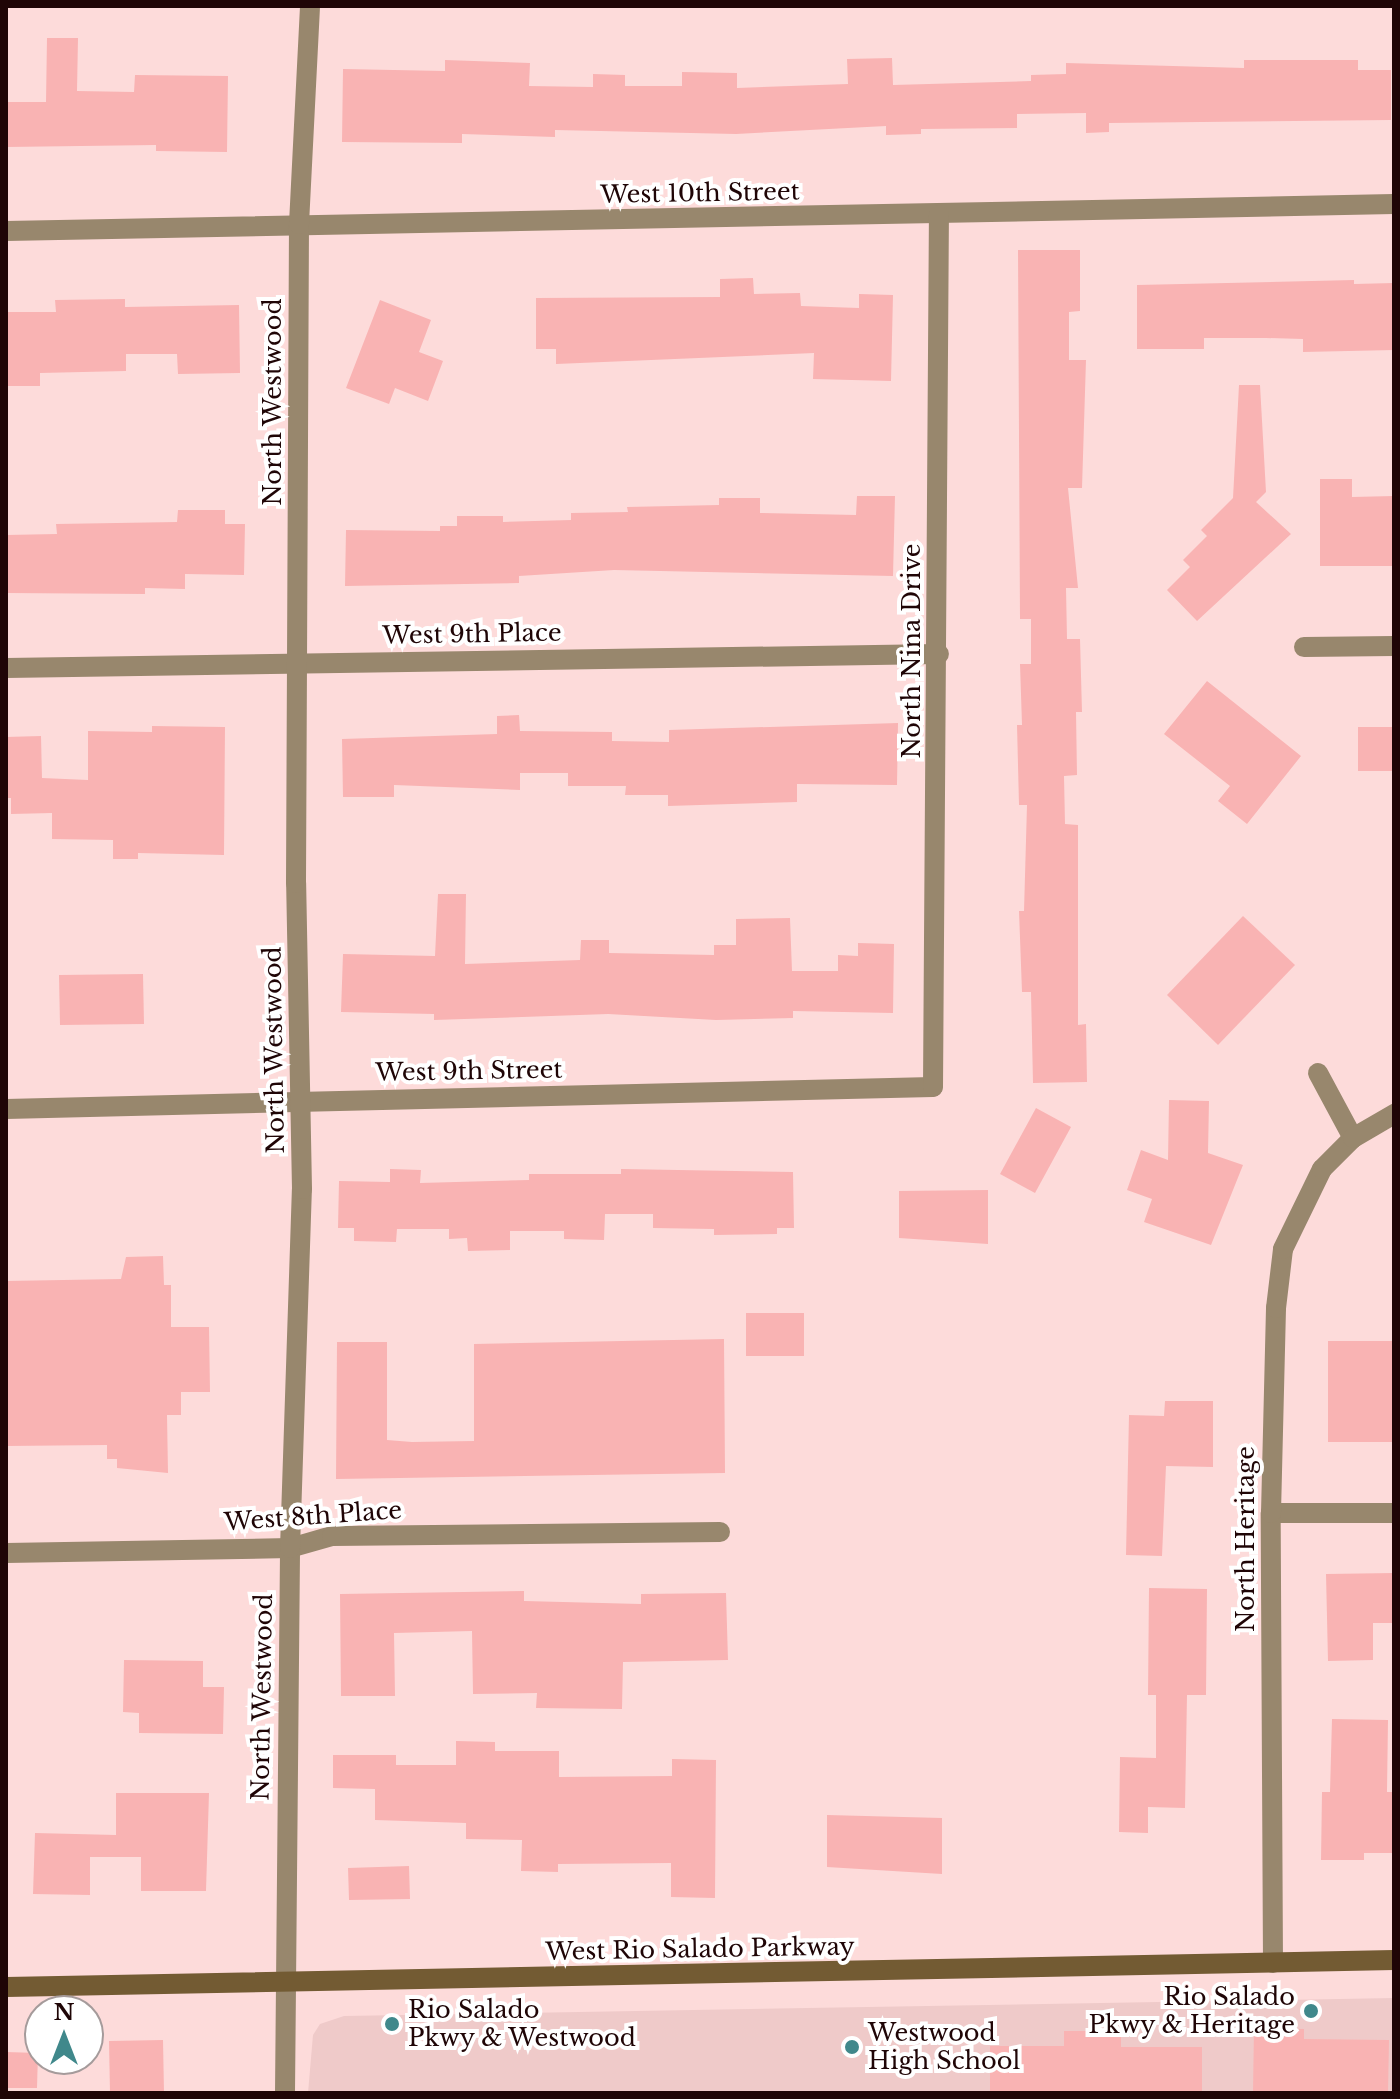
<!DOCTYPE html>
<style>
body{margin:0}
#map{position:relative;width:1400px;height:2099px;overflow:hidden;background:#fddbda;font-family:"Libre Baskerville",serif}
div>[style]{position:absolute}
.built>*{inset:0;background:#efcac9}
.building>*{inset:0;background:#f9b3b3}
.street>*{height:20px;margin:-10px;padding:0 10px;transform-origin:10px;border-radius:10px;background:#98876d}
.secondary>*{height:20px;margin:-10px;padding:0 10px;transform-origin:10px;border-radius:10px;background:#735b33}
.dots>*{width:22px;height:22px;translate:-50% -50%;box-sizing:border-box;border:4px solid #fff;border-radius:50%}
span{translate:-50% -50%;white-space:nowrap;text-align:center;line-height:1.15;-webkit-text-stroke:8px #fff;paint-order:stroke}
.street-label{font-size:24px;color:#1f0506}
.poi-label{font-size:24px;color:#1f0506}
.right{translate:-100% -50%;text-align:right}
.left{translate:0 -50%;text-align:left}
.frame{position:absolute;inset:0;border:8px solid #1f0506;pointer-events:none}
.north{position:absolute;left:24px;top:1995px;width:80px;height:80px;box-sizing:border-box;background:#fff;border:2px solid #a59b9b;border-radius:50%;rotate:0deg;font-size:22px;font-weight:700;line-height:32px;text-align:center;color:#1f0506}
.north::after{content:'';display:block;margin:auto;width:28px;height:36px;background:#40888b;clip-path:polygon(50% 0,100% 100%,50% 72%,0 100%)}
</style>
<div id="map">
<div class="built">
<i style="clip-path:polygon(1394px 1998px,1394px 2093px,308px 2093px,313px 2035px,320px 2024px,344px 2016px)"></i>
</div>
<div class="building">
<i style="clip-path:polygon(47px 38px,78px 38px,77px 91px,134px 92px,135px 75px,228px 76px,227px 152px,156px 151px,156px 145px,6px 147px,6px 102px,46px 102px)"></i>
<i style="clip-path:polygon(892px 58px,893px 85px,1031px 81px,1031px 75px,1066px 74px,1066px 63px,1244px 68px,1244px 60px,1358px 60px,1358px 70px,1391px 70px,1391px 120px,1109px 123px,1109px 132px,1086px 133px,1086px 113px,1017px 114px,1017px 128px,921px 129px,921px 134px,886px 135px,886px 126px,736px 134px,555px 130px,555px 137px,462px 134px,462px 143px,342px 142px,343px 69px,445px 71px,445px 60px,530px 63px,529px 86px,593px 87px,593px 74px,625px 75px,625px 86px,682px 86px,682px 72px,737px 73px,737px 88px,848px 84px,847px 59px)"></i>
<i style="clip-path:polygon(1018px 250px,1080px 250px,1080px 311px,1069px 312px,1069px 360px,1086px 360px,1082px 488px,1068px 488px,1078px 588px,1066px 588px,1067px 639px,1080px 639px,1082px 712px,1076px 712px,1077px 775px,1064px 776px,1065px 824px,1078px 825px,1078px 1025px,1086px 1024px,1087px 1082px,1033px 1083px,1031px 992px,1022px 992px,1019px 911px,1024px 911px,1027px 805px,1019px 805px,1017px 725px,1022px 725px,1020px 664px,1031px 664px,1031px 619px,1020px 619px)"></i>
<i style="clip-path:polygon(753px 278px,754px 294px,800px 293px,801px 306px,859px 308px,859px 294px,893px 295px,891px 381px,813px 379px,814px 353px,556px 364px,556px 349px,536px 349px,536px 298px,720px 297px,720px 279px)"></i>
<i style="clip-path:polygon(1354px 280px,1354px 284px,1394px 283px,1394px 350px,1303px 352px,1303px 339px,1266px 338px,1204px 338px,1204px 349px,1137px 349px,1137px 285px)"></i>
<i style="clip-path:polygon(125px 299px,125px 307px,239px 305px,240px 373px,178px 374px,177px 354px,126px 354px,126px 371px,40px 373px,40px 386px,6px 386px,6px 312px,56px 312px,55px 300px)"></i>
<i style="clip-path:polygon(380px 300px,431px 320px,419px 352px,443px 361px,428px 401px,395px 388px,389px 404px,346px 388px)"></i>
<i style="clip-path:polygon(1239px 385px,1260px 385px,1266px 492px,1256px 502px,1291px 534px,1197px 621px,1167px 590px,1190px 567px,1183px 560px,1207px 536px,1201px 530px,1233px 498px)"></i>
<i style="clip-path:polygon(1320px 479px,1352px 479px,1352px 497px,1394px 496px,1394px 566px,1320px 566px)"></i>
<i style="clip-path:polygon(857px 496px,895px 496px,893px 576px,614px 570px,519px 576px,519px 583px,345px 586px,346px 530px,440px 531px,440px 526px,457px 526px,457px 516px,503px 516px,503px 522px,571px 520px,571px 513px,628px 512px,627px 507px,719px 505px,719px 498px,760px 498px,760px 513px,856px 515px)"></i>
<i style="clip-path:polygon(178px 510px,225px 510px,225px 524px,245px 524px,244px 575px,185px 574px,185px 589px,145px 588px,145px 594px,6px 593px,6px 535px,57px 534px,56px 524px,177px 522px)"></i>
<i style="clip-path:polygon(1207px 681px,1301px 756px,1247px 824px,1218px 801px,1230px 786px,1164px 734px)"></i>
<i style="clip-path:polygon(519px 715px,520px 731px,612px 732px,612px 741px,669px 742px,669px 730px,898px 723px,897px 785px,797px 784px,797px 802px,668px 806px,668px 795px,625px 795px,626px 786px,568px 786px,568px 773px,520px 773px,520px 790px,394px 785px,394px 797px,343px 797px,342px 739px,497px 734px,497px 716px)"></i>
<i style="clip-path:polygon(152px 726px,225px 727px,224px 855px,138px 853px,138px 859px,113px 859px,113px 840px,52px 839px,52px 813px,11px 814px,11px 798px,6px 798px,6px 737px,41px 736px,42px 778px,88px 780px,88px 731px,152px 732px)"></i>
<i style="clip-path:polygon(1358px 727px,1394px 727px,1394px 771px,1358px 771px)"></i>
<i style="clip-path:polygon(438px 894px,466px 894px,465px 964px,580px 960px,581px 940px,609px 940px,609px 953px,714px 955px,714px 945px,736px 945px,736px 919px,790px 918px,792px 971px,838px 971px,838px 955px,858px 956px,858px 943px,894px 944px,893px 1013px,793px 1011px,793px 1018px,716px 1020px,608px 1014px,434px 1020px,434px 1014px,341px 1012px,343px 954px,435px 956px)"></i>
<i style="clip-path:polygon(1243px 916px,1295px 965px,1218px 1045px,1167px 995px)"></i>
<i style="clip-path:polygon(143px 974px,144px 1024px,60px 1025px,59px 975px)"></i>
<i style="clip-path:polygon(1169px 1100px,1209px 1101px,1208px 1153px,1243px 1165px,1211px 1245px,1144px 1222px,1152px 1199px,1127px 1190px,1141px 1150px,1168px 1160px)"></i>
<i style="clip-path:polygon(1036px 1108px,1071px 1127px,1035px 1193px,1000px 1174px)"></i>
<i style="clip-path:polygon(390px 1169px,421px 1170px,420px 1183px,529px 1180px,529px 1174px,621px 1174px,621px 1169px,793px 1172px,794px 1228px,777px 1228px,777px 1234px,714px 1235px,714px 1229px,653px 1228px,653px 1214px,605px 1214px,604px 1240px,564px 1239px,564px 1231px,510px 1231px,510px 1250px,468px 1251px,467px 1238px,449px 1239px,449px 1229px,397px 1229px,396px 1242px,354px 1241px,354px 1228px,338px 1228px,339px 1181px,390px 1182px)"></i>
<i style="clip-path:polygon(988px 1190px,988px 1244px,899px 1238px,899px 1191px)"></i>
<i style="clip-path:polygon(163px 1256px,164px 1285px,171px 1285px,171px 1327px,209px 1327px,210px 1392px,181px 1392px,181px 1415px,167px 1415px,168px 1473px,117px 1468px,117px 1459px,107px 1459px,107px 1445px,6px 1446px,6px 1281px,121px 1279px,126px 1257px)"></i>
<i style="clip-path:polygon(746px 1313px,804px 1313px,804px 1356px,746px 1356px)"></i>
<i style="clip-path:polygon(724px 1339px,725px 1473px,336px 1479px,337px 1342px,387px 1342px,387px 1440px,412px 1442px,474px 1441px,474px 1344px)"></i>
<i style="clip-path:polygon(1328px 1341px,1394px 1341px,1394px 1442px,1328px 1442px)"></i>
<i style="clip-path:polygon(1165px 1401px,1213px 1401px,1213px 1467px,1166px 1466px,1162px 1556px,1126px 1555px,1129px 1415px,1164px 1416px)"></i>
<i style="clip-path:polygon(1394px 1573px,1394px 1623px,1373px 1623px,1373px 1660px,1328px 1661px,1326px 1574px)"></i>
<i style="clip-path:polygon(1149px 1588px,1207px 1589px,1206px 1695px,1187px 1695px,1185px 1808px,1148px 1807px,1148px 1833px,1119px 1832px,1120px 1757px,1156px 1758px,1156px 1695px,1148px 1695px)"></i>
<i style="clip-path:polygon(524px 1591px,524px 1601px,641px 1604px,641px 1594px,726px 1593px,728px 1660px,623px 1662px,622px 1709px,536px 1708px,537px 1693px,473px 1694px,472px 1631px,394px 1633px,395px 1696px,341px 1696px,340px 1594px)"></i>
<i style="clip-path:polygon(124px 1660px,203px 1661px,203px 1687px,224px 1687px,223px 1734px,139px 1733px,139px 1713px,123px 1712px)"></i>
<i style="clip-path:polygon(1332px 1719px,1388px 1720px,1387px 1792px,1394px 1792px,1394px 1853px,1364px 1853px,1364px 1860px,1321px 1860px,1322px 1792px,1330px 1792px)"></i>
<i style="clip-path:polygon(456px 1741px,495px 1742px,495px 1751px,559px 1751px,559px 1777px,672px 1776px,672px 1759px,716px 1760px,715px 1898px,671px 1897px,671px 1863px,558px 1864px,558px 1872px,521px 1871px,522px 1840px,466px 1839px,466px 1823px,375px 1820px,375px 1789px,333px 1788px,333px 1755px,396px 1755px,396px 1765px,456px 1765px)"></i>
<i style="clip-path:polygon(116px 1793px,209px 1793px,206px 1891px,141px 1891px,141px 1857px,90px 1857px,90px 1895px,33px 1894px,35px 1833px,116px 1835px)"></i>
<i style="clip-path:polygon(827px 1815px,942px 1818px,942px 1874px,827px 1867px)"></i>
<i style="clip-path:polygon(409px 1866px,410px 1899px,349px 1900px,348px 1868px)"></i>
<i style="clip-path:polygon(1254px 2028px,1304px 2029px,1304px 2039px,1389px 2040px,1388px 2093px,1253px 2093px)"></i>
<i style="clip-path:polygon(1064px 2031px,1121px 2031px,1121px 2047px,1202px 2047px,1202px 2093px,990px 2093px,990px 2046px,1064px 2046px)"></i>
<i style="clip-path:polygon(163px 2040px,164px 2093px,110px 2093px,109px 2041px)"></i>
<i style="clip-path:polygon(6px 2052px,38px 2053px,37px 2088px,6px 2088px)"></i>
</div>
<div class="street">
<i style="left:6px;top:231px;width:1388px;rotate:-1.11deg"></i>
<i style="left:1304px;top:647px;width:90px;rotate:-0.6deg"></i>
<i style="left:6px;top:668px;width:933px;rotate:-0.86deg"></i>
<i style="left:1318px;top:1073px;width:74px;rotate:61.7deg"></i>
<i style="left:6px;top:1109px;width:927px;rotate:-1.36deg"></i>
<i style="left:933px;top:1087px;width:872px;rotate:-89.61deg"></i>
<i style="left:1271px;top:1513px;width:123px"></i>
<i style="left:6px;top:1553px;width:284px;rotate:-1deg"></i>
<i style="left:290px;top:1548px;width:44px;rotate:-15.9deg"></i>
<i style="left:332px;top:1536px;width:388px;rotate:-0.6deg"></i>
<i style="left:1273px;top:1963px;width:450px;rotate:-90.3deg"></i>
<i style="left:1271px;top:1513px;width:205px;rotate:-88.6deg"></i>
<i style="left:1276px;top:1308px;width:59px;rotate:-83.2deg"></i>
<i style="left:1283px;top:1249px;width:89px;rotate:-64deg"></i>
<i style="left:1322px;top:1169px;width:44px;rotate:-45deg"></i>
<i style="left:1353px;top:1138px;width:48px;rotate:-30.3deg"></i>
<i style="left:285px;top:2093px;width:545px;rotate:-89.47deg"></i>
<i style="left:290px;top:1548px;width:359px;rotate:-88.1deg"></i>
<i style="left:302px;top:1189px;width:306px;rotate:-91.1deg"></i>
<i style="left:296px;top:883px;width:659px;rotate:-89.74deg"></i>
<i style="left:299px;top:224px;width:218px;rotate:-87.1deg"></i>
</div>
<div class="secondary">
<i style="left:6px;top:1987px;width:1388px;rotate:-1.11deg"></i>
</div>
<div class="dots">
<i style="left:1311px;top:2011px;background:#40888b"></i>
<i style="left:392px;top:2024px;background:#40888b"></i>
<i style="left:852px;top:2047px;background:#40888b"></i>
</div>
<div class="street-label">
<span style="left:700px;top:193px;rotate:-1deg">West 10th Street</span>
<span style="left:273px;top:402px;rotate:-90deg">North Westwood</span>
<span style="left:472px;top:634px;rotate:-1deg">West 9th Place</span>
<span style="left:912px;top:651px;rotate:-90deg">North Nina Drive</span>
<span style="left:274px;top:1050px;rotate:-91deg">North Westwood</span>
<span style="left:469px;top:1071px;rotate:-1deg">West 9th Street</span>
<span style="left:313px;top:1516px;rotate:-4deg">West 8th Place</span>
<span style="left:1246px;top:1539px;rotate:-90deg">North Heritage</span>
<span style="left:262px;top:1697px;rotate:-89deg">North Westwood</span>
<span style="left:700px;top:1949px;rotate:-1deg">West Rio Salado Parkway</span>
</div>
<div class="poi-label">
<span class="right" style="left:1295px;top:2011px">Rio Salado<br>Pkwy &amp; Heritage</span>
<span class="left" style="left:408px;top:2024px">Rio Salado<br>Pkwy &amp; Westwood</span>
<span class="left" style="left:868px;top:2047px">Westwood<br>High School</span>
</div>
<div class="frame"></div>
<div class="north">N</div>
</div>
